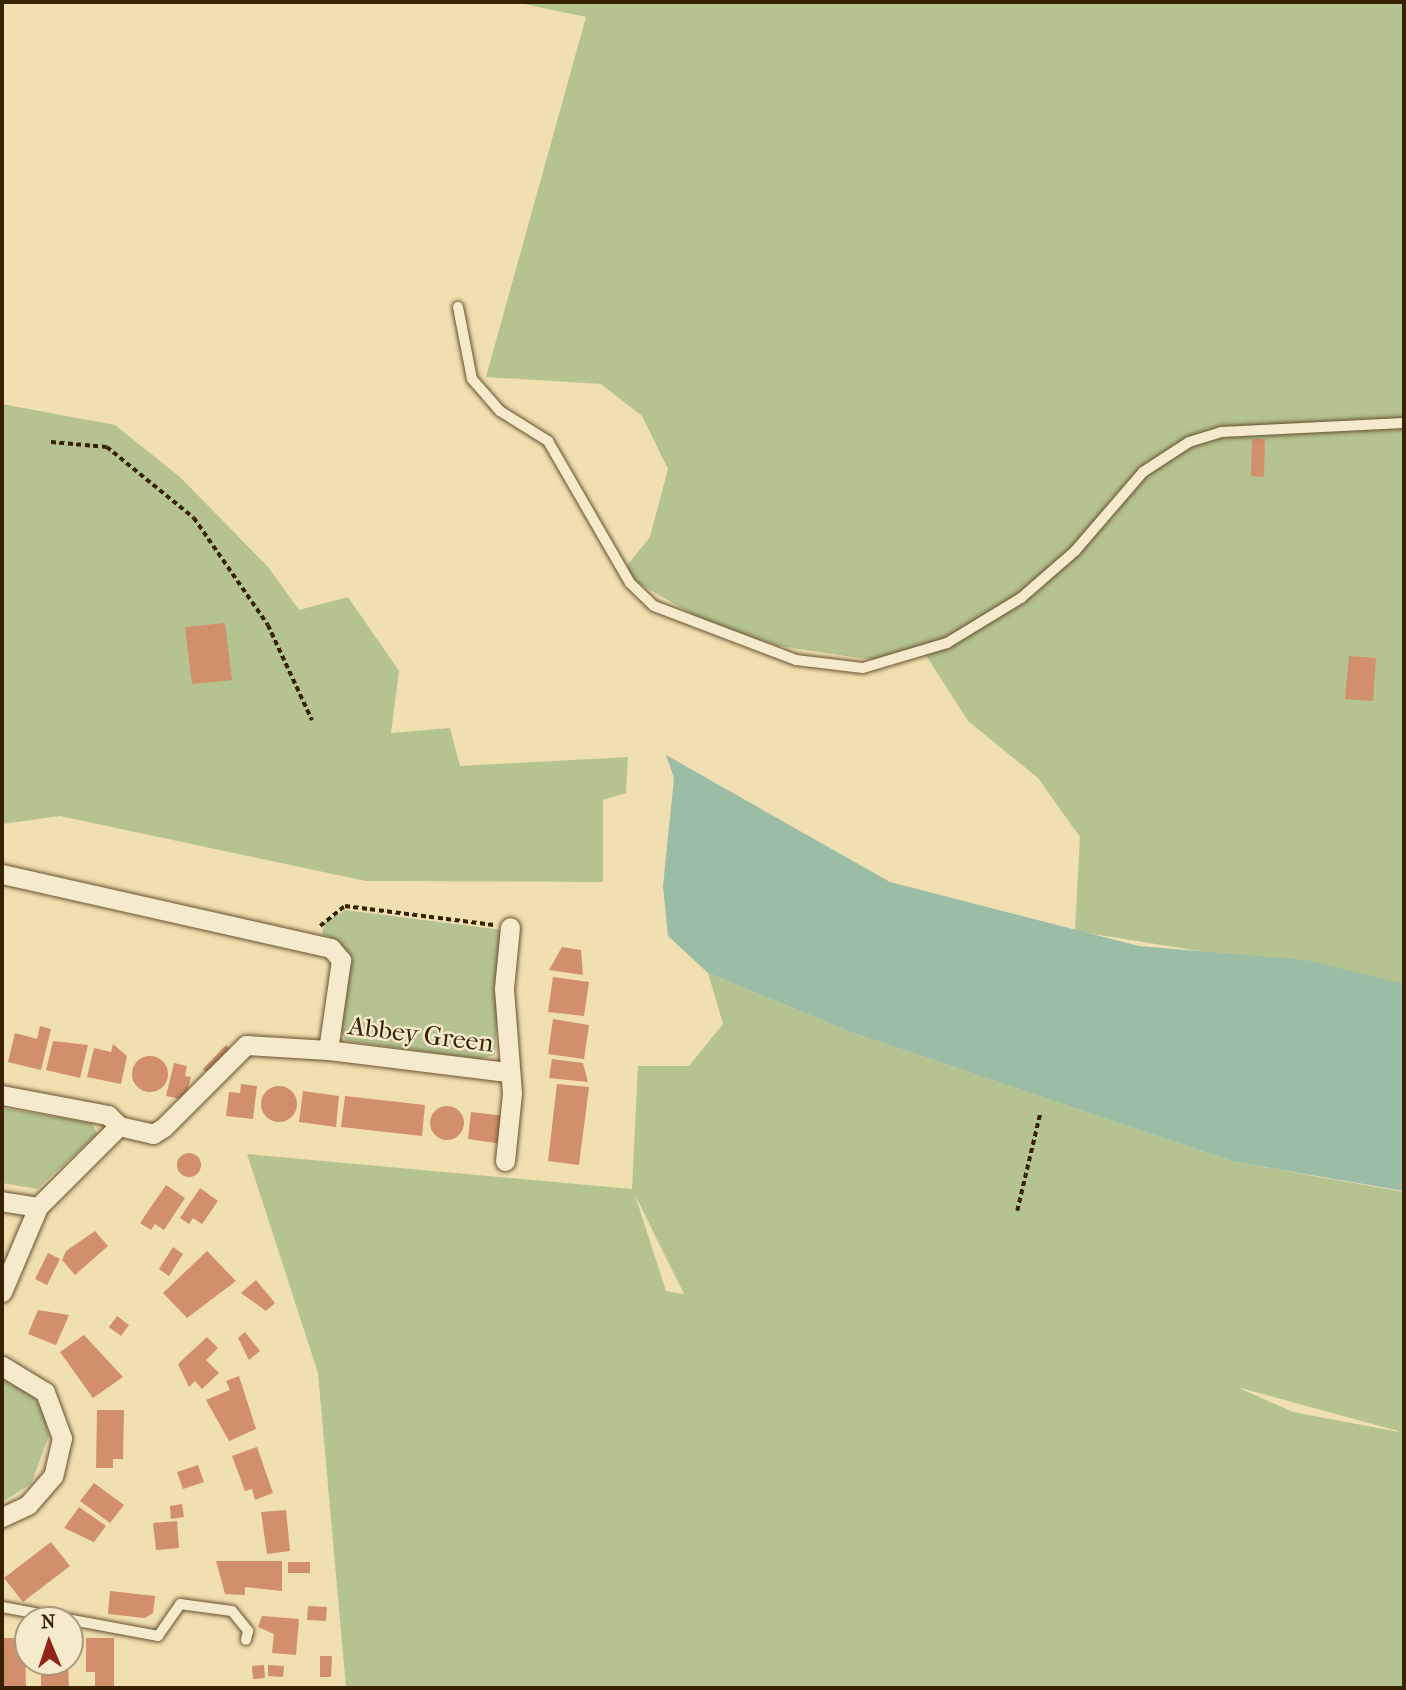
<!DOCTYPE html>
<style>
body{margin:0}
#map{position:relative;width:1406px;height:1690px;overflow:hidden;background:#f0dfb1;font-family:"IM FELL French Canon",serif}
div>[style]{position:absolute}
.green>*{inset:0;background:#b4c390}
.water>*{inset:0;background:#9bbda6}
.building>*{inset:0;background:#d28f6b}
.round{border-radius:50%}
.path>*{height:3.5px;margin-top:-1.75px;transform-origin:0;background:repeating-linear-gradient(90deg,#382101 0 5px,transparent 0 8.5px)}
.roads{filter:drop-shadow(0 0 2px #66502d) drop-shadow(0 0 2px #66502d)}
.service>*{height:10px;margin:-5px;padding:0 5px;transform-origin:5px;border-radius:5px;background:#f5eacc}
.minor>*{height:19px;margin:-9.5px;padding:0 9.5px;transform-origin:9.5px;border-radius:9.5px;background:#f5eacc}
span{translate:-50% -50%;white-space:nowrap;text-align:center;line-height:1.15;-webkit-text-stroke:5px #f5eacc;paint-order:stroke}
.street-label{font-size:26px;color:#382101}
.frame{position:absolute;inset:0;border:4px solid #382101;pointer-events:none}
.north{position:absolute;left:14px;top:1606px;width:70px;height:70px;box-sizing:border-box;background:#f5eacc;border:2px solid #a99a7b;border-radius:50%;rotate:358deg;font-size:19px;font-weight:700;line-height:28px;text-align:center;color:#382101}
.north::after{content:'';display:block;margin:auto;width:24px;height:32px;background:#8f2418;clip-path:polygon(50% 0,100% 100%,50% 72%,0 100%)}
</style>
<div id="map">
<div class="green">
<i style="clip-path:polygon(515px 2px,1404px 2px,1404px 984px,1075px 931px,1080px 837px,1038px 778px,968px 721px,922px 649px,873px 660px,779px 646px,704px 621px,621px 573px,650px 537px,668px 469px,642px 416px,601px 384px,486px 377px,586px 17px)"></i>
<i style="clip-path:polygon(2px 404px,115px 425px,180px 477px,269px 568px,299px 610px,348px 597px,399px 671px,391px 733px,450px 728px,460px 766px,628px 757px,626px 793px,603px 800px,603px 882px,366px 881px,60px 816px,2px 824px)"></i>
<i style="clip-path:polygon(345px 910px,502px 930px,495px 1055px,479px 1059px,346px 1041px,341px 1032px,349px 961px,336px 940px,322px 934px,325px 922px)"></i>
<i style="clip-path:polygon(evenodd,708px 973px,853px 1033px,1235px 1162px,1404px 1192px,1404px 1688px,346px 1688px,318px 1373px,247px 1154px,632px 1189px,638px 1066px,689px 1066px,723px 1024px,708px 973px,635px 1195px,684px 1294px,683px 1294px,666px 1291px,635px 1195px,708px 973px,1237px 1387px,1398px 1431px,1399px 1432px,1293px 1412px,1237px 1387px)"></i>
<i style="clip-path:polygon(2px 1108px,92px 1123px,97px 1134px,37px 1189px,2px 1183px)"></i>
<i style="clip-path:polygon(2px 1374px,28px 1389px,44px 1412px,49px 1436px,31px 1484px,2px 1502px)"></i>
</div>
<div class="water">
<i style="clip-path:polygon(666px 755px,890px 882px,1139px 946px,1305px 960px,1404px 984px,1404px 1191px,1235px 1162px,853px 1033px,708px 973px,668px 936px,663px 886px,674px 778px)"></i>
</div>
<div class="building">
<i style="clip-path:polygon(1252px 439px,1265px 439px,1264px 477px,1251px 476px)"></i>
<i style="clip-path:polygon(225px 623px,232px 680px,192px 684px,185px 627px)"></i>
<i style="clip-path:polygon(1349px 656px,1376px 658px,1373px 701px,1345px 699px)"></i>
<i style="clip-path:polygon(562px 947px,581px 950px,583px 975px,549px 970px)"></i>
<i style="clip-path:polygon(553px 977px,589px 982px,584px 1016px,548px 1012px)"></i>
<i style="clip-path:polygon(553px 1019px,589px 1025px,584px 1059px,548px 1054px)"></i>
<i style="clip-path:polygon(40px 1026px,51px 1029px,41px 1070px,8px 1062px,15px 1033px,37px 1039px)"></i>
<i style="clip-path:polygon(53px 1041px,88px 1045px,80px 1078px,46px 1070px)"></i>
<i style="clip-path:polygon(113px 1044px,127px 1056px,121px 1084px,87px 1077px,94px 1048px,111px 1052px)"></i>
<i style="clip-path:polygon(226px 1045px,234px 1052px,210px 1076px,203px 1069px)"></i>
<i class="round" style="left:132px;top:1056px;width:36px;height:36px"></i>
<i style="clip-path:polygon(552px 1059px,583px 1063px,588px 1082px,549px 1078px)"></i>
<i style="clip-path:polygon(174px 1063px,187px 1066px,185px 1076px,191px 1077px,185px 1100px,166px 1096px)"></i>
<i style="clip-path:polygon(241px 1084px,257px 1086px,253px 1119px,226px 1116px,229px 1092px,240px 1093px)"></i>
<i style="clip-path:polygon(557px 1084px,589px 1087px,579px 1165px,548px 1161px)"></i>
<i class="round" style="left:261px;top:1086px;width:36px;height:36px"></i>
<i style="clip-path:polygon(303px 1091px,339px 1096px,336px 1127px,299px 1122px)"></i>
<i style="clip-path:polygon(345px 1096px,425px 1105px,422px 1136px,341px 1127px)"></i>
<i class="round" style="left:430px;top:1106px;width:34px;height:34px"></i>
<i style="clip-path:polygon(471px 1112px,505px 1116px,502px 1144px,468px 1139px)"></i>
<i class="round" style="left:177px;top:1153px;width:24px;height:24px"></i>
<i style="clip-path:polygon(166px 1185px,185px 1198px,164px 1230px,155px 1224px,151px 1230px,140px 1223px)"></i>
<i style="clip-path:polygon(200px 1188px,218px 1201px,202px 1224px,193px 1218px,189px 1224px,180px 1218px)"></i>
<i style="clip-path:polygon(95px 1231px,108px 1246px,75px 1275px,62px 1260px,66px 1251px)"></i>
<i style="clip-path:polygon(173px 1247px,183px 1254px,169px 1276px,159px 1269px)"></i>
<i style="clip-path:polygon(207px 1251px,236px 1281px,187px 1318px,163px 1293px)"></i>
<i style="clip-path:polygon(48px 1253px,60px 1259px,47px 1285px,35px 1279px)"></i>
<i style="clip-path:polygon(256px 1280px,275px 1303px,266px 1311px,241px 1293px)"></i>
<i style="clip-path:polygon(38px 1310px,69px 1315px,56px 1345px,28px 1334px)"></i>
<i style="clip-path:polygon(117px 1316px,129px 1325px,121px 1336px,109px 1327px)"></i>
<i style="clip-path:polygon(245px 1332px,260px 1351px,249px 1360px,238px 1338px)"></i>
<i style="clip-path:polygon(84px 1335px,123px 1377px,93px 1398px,60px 1352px)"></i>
<i style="clip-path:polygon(207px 1337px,218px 1348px,206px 1360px,219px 1373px,202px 1389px,195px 1381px,189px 1387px,178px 1364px)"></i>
<i style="clip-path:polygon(239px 1376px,256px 1429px,229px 1441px,206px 1400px,230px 1390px,226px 1381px)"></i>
<i style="clip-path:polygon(97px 1410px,124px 1410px,123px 1459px,113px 1459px,113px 1468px,96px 1468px)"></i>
<i style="clip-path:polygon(257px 1447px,273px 1493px,255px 1500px,252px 1489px,245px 1491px,232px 1456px)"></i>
<i style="clip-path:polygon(198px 1465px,204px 1482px,183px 1489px,177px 1472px)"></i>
<i style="clip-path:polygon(94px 1483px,124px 1505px,110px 1523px,80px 1501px)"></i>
<i style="clip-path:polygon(182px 1504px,184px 1517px,171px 1519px,170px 1506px)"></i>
<i style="clip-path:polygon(79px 1507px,106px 1526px,94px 1542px,64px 1528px)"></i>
<i style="clip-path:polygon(286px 1510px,290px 1551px,267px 1554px,261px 1512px)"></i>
<i style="clip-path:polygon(177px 1521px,179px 1548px,156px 1550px,153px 1523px)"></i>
<i style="clip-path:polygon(51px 1542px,70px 1566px,23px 1602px,4px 1578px)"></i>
<i style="clip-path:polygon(216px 1561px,282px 1561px,282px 1591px,245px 1587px,245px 1595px,225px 1594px)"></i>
<i style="clip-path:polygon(288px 1562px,310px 1562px,310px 1573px,288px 1573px)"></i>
<i style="clip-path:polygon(110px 1591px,155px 1596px,153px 1613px,145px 1618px,108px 1614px)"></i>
<i style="clip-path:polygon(308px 1606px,327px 1607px,326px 1621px,307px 1620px)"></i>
<i style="clip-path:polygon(262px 1616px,299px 1619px,296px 1655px,272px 1653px,274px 1634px,258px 1627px)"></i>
<i style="clip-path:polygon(2px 1638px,25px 1638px,26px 1688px,2px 1688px)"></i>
<i style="clip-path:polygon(86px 1638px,114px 1638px,114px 1687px,95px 1688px,95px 1672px,86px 1672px)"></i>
<i style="clip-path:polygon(320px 1656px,332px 1656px,331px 1677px,320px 1677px)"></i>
<i style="clip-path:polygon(41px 1662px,68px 1662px,69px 1688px,41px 1688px)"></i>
<i style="clip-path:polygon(264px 1665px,265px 1678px,253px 1679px,252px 1666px)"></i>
<i style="clip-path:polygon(268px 1665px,284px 1666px,283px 1677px,268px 1676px)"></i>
</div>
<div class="path">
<i style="left:51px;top:442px;width:56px;rotate:5.1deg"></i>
<i style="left:107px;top:447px;width:112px;rotate:39.2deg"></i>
<i style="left:194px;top:518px;width:130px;rotate:55.3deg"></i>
<i style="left:268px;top:625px;width:105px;rotate:65.1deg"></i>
<i style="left:320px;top:926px;width:32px;rotate:-39deg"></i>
<i style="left:345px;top:906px;width:150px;rotate:7.3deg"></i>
<i style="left:1017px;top:1211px;width:100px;rotate:-76.7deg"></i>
</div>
<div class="roads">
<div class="service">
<i style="left:458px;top:307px;width:73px;rotate:79deg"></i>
<i style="left:472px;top:379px;width:43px;rotate:48.8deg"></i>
<i style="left:500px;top:411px;width:57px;rotate:32deg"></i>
<i style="left:548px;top:441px;width:164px;rotate:60deg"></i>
<i style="left:630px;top:583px;width:33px;rotate:44deg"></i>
<i style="left:654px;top:606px;width:152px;rotate:20.8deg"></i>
<i style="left:796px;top:660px;width:67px;rotate:6.8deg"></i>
<i style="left:863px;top:668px;width:88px;rotate:-16.6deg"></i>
<i style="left:947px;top:643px;width:87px;rotate:-31.3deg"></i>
<i style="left:1021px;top:598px;width:72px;rotate:-41deg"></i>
<i style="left:1075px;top:551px;width:104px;rotate:-49.3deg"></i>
<i style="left:1143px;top:472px;width:55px;rotate:-33.1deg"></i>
<i style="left:1189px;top:442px;width:34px;rotate:-17deg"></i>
<i style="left:1221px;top:432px;width:183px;rotate:-2.8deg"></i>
<i style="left:2px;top:1607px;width:159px;rotate:10.5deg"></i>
<i style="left:158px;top:1636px;width:39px;rotate:-55deg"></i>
<i style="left:180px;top:1604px;width:52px;rotate:7.7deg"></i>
<i style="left:232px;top:1611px;width:26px;rotate:51deg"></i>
<i style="left:248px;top:1631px;width:9px;rotate:103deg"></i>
</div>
<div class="minor">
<i style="left:2px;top:874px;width:337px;rotate:12.7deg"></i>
<i style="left:331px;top:948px;width:16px;rotate:50deg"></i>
<i style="left:341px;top:960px;width:91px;rotate:98.2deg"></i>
<i style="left:328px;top:1050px;width:181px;rotate:7deg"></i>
<i style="left:2px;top:1095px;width:108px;rotate:10.7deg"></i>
<i style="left:108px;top:1115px;width:16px;rotate:45deg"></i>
<i style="left:119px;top:1126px;width:115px;rotate:135deg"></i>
<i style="left:38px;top:1207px;width:36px;rotate:-171deg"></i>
<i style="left:119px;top:1126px;width:35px;rotate:13deg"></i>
<i style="left:153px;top:1134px;width:13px;rotate:-32deg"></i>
<i style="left:164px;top:1127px;width:116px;rotate:-45deg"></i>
<i style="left:246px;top:1045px;width:82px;rotate:3.5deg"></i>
<i style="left:505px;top:1161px;width:68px;rotate:-84.1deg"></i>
<i style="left:512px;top:1093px;width:105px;rotate:-94.4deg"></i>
<i style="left:504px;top:988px;width:61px;rotate:-84.4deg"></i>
<i style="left:2px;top:1292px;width:92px;rotate:-67deg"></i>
<i style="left:2px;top:1366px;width:50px;rotate:31.2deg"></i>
<i style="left:45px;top:1392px;width:49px;rotate:69.7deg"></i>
<i style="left:62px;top:1438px;width:39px;rotate:103deg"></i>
<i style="left:53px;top:1476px;width:38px;rotate:131deg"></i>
<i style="left:28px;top:1505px;width:29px;rotate:155deg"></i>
</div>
</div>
<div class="street-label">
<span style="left:421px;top:1035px;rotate:7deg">Abbey Green</span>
</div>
<div class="frame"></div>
<div class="north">N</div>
</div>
